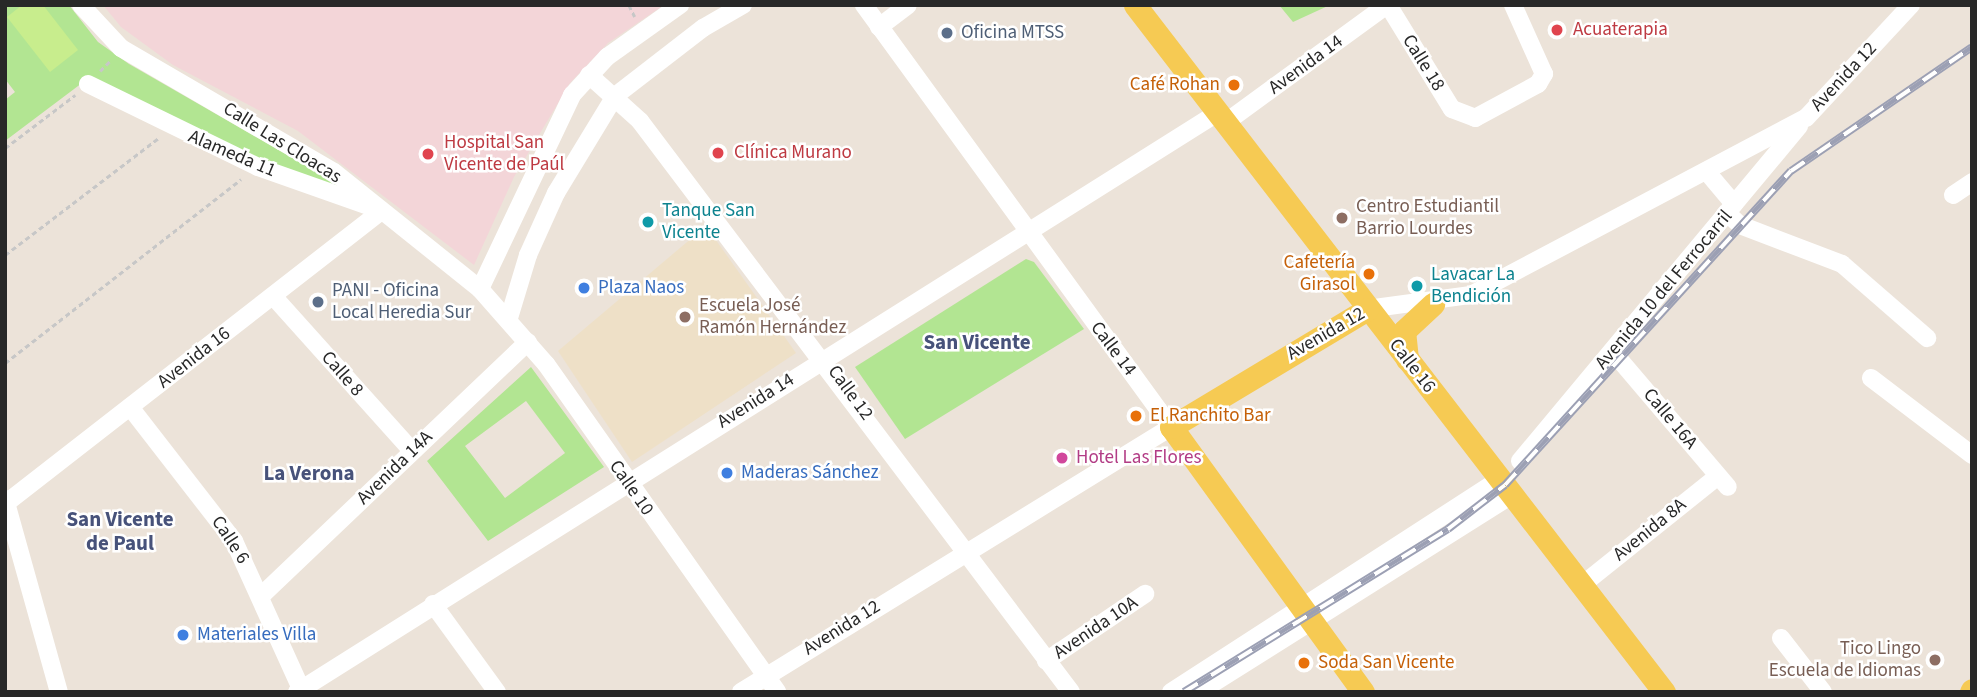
<!DOCTYPE html>
<meta charset="utf-8">
<style>
body{margin:0}
#map{position:relative;width:1977px;height:697px;overflow:hidden;background:#ece3d9;font-family:"Source Sans 3",sans-serif}
div>[style]{position:absolute}
.education>*{inset:0;background:#eee0c7}
.medical>*{inset:0;background:#f3d5d8}
.green>*{inset:0;background:#b2e592}
.pitch>*{inset:0;background:#c8ed8d}
.path>*{height:2.5px;margin-top:-1.25px;transform-origin:0;background:repeating-linear-gradient(90deg,#c7c7c7 0 5px,transparent 0 8.5px)}
.minor>*{height:18px;margin:-9px;padding:0 9px;transform-origin:9px;border-radius:9px;background:#fff}
.major>*{height:23px;margin:-11.5px;padding:0 11.5px;transform-origin:11.5px;border-radius:11.5px;background:#f6ca53}
.rail>*{height:8px;margin-top:-4px;transform-origin:0;background:repeating-linear-gradient(90deg,#fff 0 16px,#9ca0b4 0 32px);box-sizing:border-box;border-block:2px solid #9ca0b4}
.dots>*{width:19px;height:19px;translate:-50% -50%;box-sizing:border-box;border:4px solid #fff;border-radius:50%}
span{translate:-50% -50%;white-space:nowrap;text-align:center;line-height:1.15;-webkit-text-stroke:5px #fff;paint-order:stroke}
.health-label{font-size:19px;color:#be3a42}
.left{translate:0 -50%;text-align:left}
.service-label{font-size:19px;color:#4e5e75}
.street-label{font-size:19px;color:#282828}
.food-label{font-size:19px;color:#c56008}
.right{translate:-100% -50%;text-align:right}
.education-label{font-size:19px;color:#785e54}
.culture-label{font-size:19px;color:#0d838f}
.shop-label{font-size:19px;color:#366cbe}
.hotel-label{font-size:19px;color:#b23c85}
.neighbourhood-label{font-size:21px;color:#47527a;font-weight:700}
.frame{position:absolute;inset:0;border:7px solid #282828;pointer-events:none}
</style>
<div id="map">
<div class="education">
<i style="clip-path:polygon(706px 226px,796px 353px,632px 462px,558px 351px)"></i>
</div>
<div class="medical">
<i style="clip-path:polygon(103px 5px,664px 5px,608px 43px,570px 83px,514px 177px,474px 265px,298px 131px,173px 65px,121px 27px)"></i>
</div>
<div class="green">
<i style="clip-path:polygon(5px 5px,69px 5px,98px 42px,129px 64px,350px 191px,306px 180px,86px 80px,5px 141px,5px 100px,15px 92px,5px 79px)"></i>
<i style="clip-path:polygon(1279px 5px,1330px 5px,1293px 22px)"></i>
<i style="clip-path:polygon(1026px 259px,1034px 262px,1084px 329px,905px 439px,855px 367px)"></i>
<i style="clip-path:polygon(evenodd,531px 367px,604px 467px,488px 541px,427px 461px,531px 367px,526px 401px,565px 453px,505px 498px,465px 446px,526px 401px)"></i>
</div>
<div class="pitch">
<i style="clip-path:polygon(22px 5px,43px 5px,78px 50px,50px 72px,7px 17px)"></i>
</div>
<div class="path">
<i style="left:629px;top:5px;width:13px;rotate:63deg"></i>
<i style="left:100px;top:71px;width:14px;rotate:-45deg"></i>
<i style="left:5px;top:148px;width:88px;rotate:-37.1deg"></i>
<i style="left:5px;top:255px;width:195px;rotate:-37.3deg"></i>
<i style="left:5px;top:363px;width:299px;rotate:-37.9deg"></i>
</div>
<div class="minor">
<i style="left:81px;top:5px;width:59px;rotate:47.1deg"></i>
<i style="left:121px;top:48px;width:246px;rotate:30.2deg"></i>
<i style="left:334px;top:172px;width:187px;rotate:38.7deg"></i>
<i style="left:480px;top:289px;width:100px;rotate:48.7deg"></i>
<i style="left:546px;top:364px;width:401px;rotate:54.8deg"></i>
<i style="left:1388px;top:5px;width:122px;rotate:58.4deg"></i>
<i style="left:1452px;top:109px;width:25px;rotate:21deg"></i>
<i style="left:1475px;top:118px;width:72px;rotate:-28.4deg"></i>
<i style="left:1538px;top:84px;width:12px;rotate:-59deg"></i>
<i style="left:1544px;top:74px;width:76px;rotate:-114.2deg"></i>
<i style="left:879px;top:27px;width:36px;rotate:-37deg"></i>
<i style="left:589px;top:75px;width:69px;rotate:42deg"></i>
<i style="left:640px;top:121px;width:715px;rotate:52.95deg"></i>
<i style="left:88px;top:84px;width:189px;rotate:26deg"></i>
<i style="left:258px;top:167px;width:118px;rotate:19.4deg"></i>
<i style="left:1225px;top:123px;width:200px;rotate:-36.1deg"></i>
<i style="left:1707px;top:172px;width:42px;rotate:49.8deg"></i>
<i style="left:1953px;top:195px;width:23px;rotate:-34deg"></i>
<i style="left:1727px;top:213px;width:18px;rotate:43deg"></i>
<i style="left:1740px;top:225px;width:109px;rotate:20.9deg"></i>
<i style="left:1842px;top:264px;width:113px;rotate:41deg"></i>
<i style="left:480px;top:289px;width:215px;rotate:-64.6deg"></i>
<i style="left:572px;top:95px;width:52px;rotate:-47.4deg"></i>
<i style="left:607px;top:57px;width:90px;rotate:-35.5deg"></i>
<i style="left:273px;top:296px;width:208px;rotate:48.1deg"></i>
<i style="left:1367px;top:309px;width:105px;rotate:-7.7deg"></i>
<i style="left:1471px;top:295px;width:379px;rotate:-27.9deg"></i>
<i style="left:1806px;top:118px;width:154px;rotate:-47.1deg"></i>
<i style="left:509px;top:318px;width:66px;rotate:-73.2deg"></i>
<i style="left:528px;top:255px;width:68px;rotate:-65.7deg"></i>
<i style="left:556px;top:193px;width:114px;rotate:-58.7deg"></i>
<i style="left:615px;top:96px;width:111px;rotate:-37.7deg"></i>
<i style="left:703px;top:28px;width:46px;rotate:-29.9deg"></i>
<i style="left:1613px;top:352px;width:177px;rotate:49.6deg"></i>
<i style="left:1871px;top:378px;width:127px;rotate:37.3deg"></i>
<i style="left:130px;top:407px;width:170px;rotate:52.2deg"></i>
<i style="left:234px;top:541px;width:162px;rotate:65.6deg"></i>
<i style="left:1520px;top:461px;width:436px;rotate:-50.2deg"></i>
<i style="left:5px;top:499px;width:200px;rotate:74.4deg"></i>
<i style="left:5px;top:504px;width:477px;rotate:-37.9deg"></i>
<i style="left:1582px;top:585px;width:174px;rotate:-38.7deg"></i>
<i style="left:262px;top:595px;width:367px;rotate:-43.6deg"></i>
<i style="left:433px;top:604px;width:109px;rotate:54deg"></i>
<i style="left:1781px;top:638px;width:68px;rotate:52.1deg"></i>
<i style="left:1046px;top:661px;width:120px;rotate:-34.1deg"></i>
<i style="left:297px;top:692px;width:1087px;rotate:-32.18deg"></i>
<i style="left:741px;top:692px;width:505px;rotate:-31.64deg"></i>
<i style="left:1171px;top:427px;width:522px;rotate:-126.04deg"></i>
<i style="left:1171px;top:692px;width:392px;rotate:-32.9deg"></i>
<i style="left:1199px;top:692px;width:371px;rotate:-32.2deg"></i>
</div>
<div class="major">
<i style="left:1135px;top:5px;width:867px;rotate:52.4deg"></i>
<i style="left:1407px;top:359px;width:28px;rotate:-96deg"></i>
<i style="left:1404px;top:331px;width:40px;rotate:-43deg"></i>
<i style="left:1363px;top:692px;width:327px;rotate:-125.9deg"></i>
<i style="left:1171px;top:427px;width:229px;rotate:-31deg"></i>
<i style="left:1971px;top:692px;width:2px;rotate:-63deg"></i>
</div>
<div class="rail">
<i style="left:1184px;top:692px;width:310px;rotate:-31.7deg"></i>
<i style="left:1448px;top:529px;width:72px;rotate:-37.7deg"></i>
<i style="left:1505px;top:485px;width:425px;rotate:-47.7deg"></i>
<i style="left:1791px;top:171px;width:219px;rotate:-34.4deg"></i>
</div>
<div class="dots">
<i style="left:1557px;top:30px;background:#e0444e"></i>
<i style="left:947px;top:33px;background:#5c6f8a"></i>
<i style="left:1234px;top:85px;background:#e8710a"></i>
<i style="left:718px;top:153px;background:#e0444e"></i>
<i style="left:428px;top:154px;background:#e0444e"></i>
<i style="left:1342px;top:218px;background:#8d6e63"></i>
<i style="left:648px;top:222px;background:#0f9aa8"></i>
<i style="left:1369px;top:274px;background:#e8710a"></i>
<i style="left:1417px;top:286px;background:#0f9aa8"></i>
<i style="left:584px;top:288px;background:#3f7fe0"></i>
<i style="left:318px;top:302px;background:#5c6f8a"></i>
<i style="left:685px;top:317px;background:#8d6e63"></i>
<i style="left:1136px;top:416px;background:#e8710a"></i>
<i style="left:1062px;top:458px;background:#d1479c"></i>
<i style="left:727px;top:473px;background:#3f7fe0"></i>
<i style="left:183px;top:635px;background:#3f7fe0"></i>
<i style="left:1935px;top:660px;background:#8d6e63"></i>
<i style="left:1304px;top:663px;background:#e8710a"></i>
</div>
<div class="health-label">
<span class="left" style="left:1573px;top:30px">Acuaterapia</span>
<span class="left" style="left:444px;top:154px">Hospital San<br>Vicente de Paúl</span>
<span class="left" style="left:734px;top:153px">Clínica Murano</span>
</div>
<div class="service-label">
<span class="left" style="left:961px;top:33px">Oficina MTSS</span>
<span class="left" style="left:332px;top:302px">PANI - Oficina<br>Local Heredia Sur</span>
</div>
<div class="street-label">
<span style="left:1423px;top:63px;rotate:58deg">Calle 18</span>
<span style="left:1306px;top:65px;rotate:-36deg">Avenida 14</span>
<span style="left:1844px;top:77px;rotate:-47deg">Avenida 12</span>
<span style="left:282px;top:143px;rotate:32deg">Calle Las Cloacas</span>
<span style="left:232px;top:154px;rotate:23deg">Alameda 11</span>
<span style="left:1664px;top:290px;rotate:-50deg">Avenida 10 del Ferrocarril</span>
<span style="left:1326px;top:334px;rotate:-30deg">Avenida 12</span>
<span style="left:1113px;top:349px;rotate:53deg">Calle 14</span>
<span style="left:194px;top:358px;rotate:-38deg">Avenida 16</span>
<span style="left:1412px;top:366px;rotate:52deg">Calle 16</span>
<span style="left:342px;top:374px;rotate:49deg">Calle 8</span>
<span style="left:850px;top:393px;rotate:54deg">Calle 12</span>
<span style="left:756px;top:401px;rotate:-32deg">Avenida 14</span>
<span style="left:1670px;top:419px;rotate:50deg">Calle 16A</span>
<span style="left:395px;top:468px;rotate:-44deg">Avenida 14A</span>
<span style="left:631px;top:488px;rotate:55deg">Calle 10</span>
<span style="left:1650px;top:530px;rotate:-39deg">Avenida 8A</span>
<span style="left:230px;top:540px;rotate:57deg">Calle 6</span>
<span style="left:842px;top:628px;rotate:-32deg">Avenida 12</span>
<span style="left:1096px;top:628px;rotate:-34deg">Avenida 10A</span>
</div>
<div class="food-label">
<span class="right" style="left:1220px;top:85px">Café Rohan</span>
<span class="right" style="left:1355px;top:274px">Cafetería<br>Girasol</span>
<span class="left" style="left:1150px;top:416px">El Ranchito Bar</span>
<span class="left" style="left:1318px;top:663px">Soda San Vicente</span>
</div>
<div class="education-label">
<span class="left" style="left:1356px;top:218px">Centro Estudiantil<br>Barrio Lourdes</span>
<span class="left" style="left:699px;top:317px">Escuela José<br>Ramón Hernández</span>
<span class="right" style="left:1921px;top:660px">Tico Lingo<br>Escuela de Idiomas</span>
</div>
<div class="culture-label">
<span class="left" style="left:662px;top:222px">Tanque San<br>Vicente</span>
<span class="left" style="left:1431px;top:286px">Lavacar La<br>Bendición</span>
</div>
<div class="shop-label">
<span class="left" style="left:598px;top:288px">Plaza Naos</span>
<span class="left" style="left:741px;top:473px">Maderas Sánchez</span>
<span class="left" style="left:197px;top:635px">Materiales Villa</span>
</div>
<div class="hotel-label">
<span class="left" style="left:1076px;top:458px">Hotel Las Flores</span>
</div>
<div class="neighbourhood-label">
<span style="left:977px;top:342px">San Vicente</span>
<span style="left:309px;top:473px">La Verona</span>
<span style="left:120px;top:531px">San Vicente<br>de Paul</span>
</div>
<div class="frame"></div>
</div>
